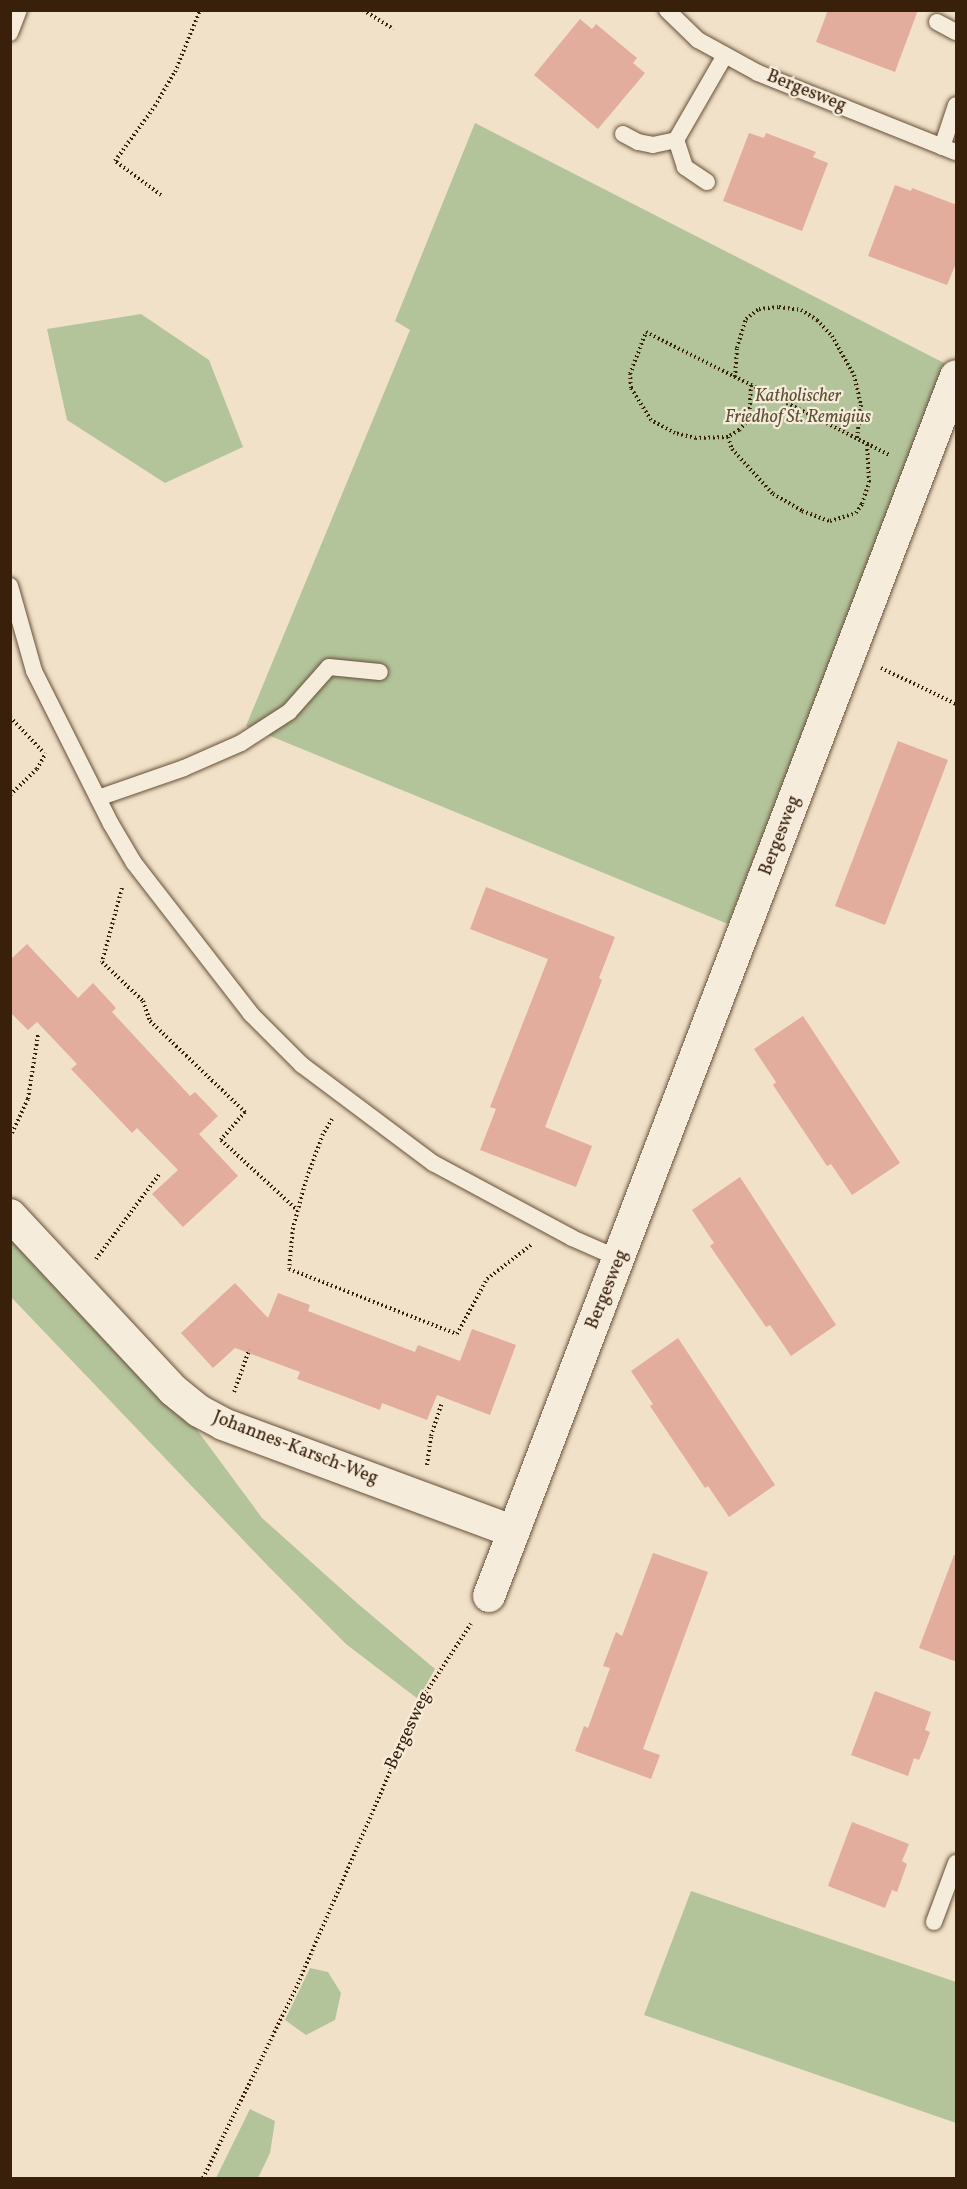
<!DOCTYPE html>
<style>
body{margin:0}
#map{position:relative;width:967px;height:2189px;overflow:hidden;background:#f1e1c8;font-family:Vollkorn,serif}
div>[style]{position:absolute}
.green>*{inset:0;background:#b3c49b}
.building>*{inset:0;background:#e2ad9d}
.path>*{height:4px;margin-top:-2px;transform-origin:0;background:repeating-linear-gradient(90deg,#39200b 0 1.5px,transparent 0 4.5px)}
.roads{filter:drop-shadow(0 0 2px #67503a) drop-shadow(0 0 2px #67503a)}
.service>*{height:16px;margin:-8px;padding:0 8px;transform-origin:8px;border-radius:8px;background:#f6ecdb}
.minor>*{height:32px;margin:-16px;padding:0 16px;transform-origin:16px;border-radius:16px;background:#f6ecdb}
span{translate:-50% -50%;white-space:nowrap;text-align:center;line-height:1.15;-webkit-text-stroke:4.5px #f6ecdb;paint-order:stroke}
.street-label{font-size:18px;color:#39200b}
.park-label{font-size:18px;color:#5e5136;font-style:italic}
.frame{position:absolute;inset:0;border:12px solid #39200b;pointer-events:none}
</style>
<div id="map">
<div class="green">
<i style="clip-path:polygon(475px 123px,948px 365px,728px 924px,246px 726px,410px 330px,395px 321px)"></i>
<i style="clip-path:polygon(141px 314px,209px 360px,243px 447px,165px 483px,67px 420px,47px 329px)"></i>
<i style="clip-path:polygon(10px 1228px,186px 1415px,262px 1518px,357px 1603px,435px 1669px,418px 1699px,346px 1644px,269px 1567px,11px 1297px)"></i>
<i style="clip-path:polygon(691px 1891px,956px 1982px,956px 2123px,644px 2015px)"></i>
<i style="clip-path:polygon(310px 1968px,328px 1972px,341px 1993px,335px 2020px,306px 2035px,285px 2020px)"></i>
<i style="clip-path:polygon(250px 2109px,275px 2121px,270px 2153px,258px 2178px,216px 2178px)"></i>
</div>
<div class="building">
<i style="clip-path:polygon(828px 10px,918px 10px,895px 72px,816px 42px)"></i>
<i style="clip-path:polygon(580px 19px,592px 29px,596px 24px,637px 58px,633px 63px,645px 73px,598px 129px,534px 75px)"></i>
<i style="clip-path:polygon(749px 133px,764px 138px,766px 133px,816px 152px,813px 157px,828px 163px,802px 231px,723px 201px)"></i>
<i style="clip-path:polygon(895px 185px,911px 191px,912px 188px,957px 205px,957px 261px,947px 285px,868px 256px)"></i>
<i style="clip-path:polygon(898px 741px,948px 760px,885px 925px,835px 906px)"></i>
<i style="clip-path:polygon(486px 887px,615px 937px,599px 978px,602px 980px,545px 1127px,592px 1146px,576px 1187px,480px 1150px,496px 1109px,490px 1107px,548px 959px,470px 929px)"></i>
<i style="clip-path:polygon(27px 944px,78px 998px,93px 983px,116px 1008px,112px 1012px,190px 1096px,195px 1092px,218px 1116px,199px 1134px,238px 1176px,183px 1227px,152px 1194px,178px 1170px,137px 1128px,132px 1133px,71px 1069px,77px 1064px,37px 1022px,28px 1030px,10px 1012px,10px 960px)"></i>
<i style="clip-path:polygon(803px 1016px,900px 1163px,852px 1195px,831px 1164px,827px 1166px,773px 1085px,776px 1082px,754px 1049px)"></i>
<i style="clip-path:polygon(740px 1177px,836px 1325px,791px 1356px,770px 1325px,766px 1327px,710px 1246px,714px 1243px,692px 1210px)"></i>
<i style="clip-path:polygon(235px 1283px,268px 1318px,278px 1293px,310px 1305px,308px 1311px,415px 1352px,418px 1345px,460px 1361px,472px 1329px,516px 1345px,490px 1415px,437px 1395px,427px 1420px,382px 1403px,380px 1410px,338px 1394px,297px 1379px,300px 1372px,235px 1348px,213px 1368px,181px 1333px)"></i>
<i style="clip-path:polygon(678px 1338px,775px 1485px,729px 1517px,708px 1486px,705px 1488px,650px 1406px,653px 1404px,631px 1371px)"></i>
<i style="clip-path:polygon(653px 1553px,708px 1572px,643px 1749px,660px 1755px,651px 1779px,575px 1751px,584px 1726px,588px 1728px,610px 1668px,603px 1666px,616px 1632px,622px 1636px)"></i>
<i style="clip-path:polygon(954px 1555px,957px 1555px,957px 1662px,919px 1648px)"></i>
<i style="clip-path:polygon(875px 1691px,931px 1712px,925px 1730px,930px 1732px,925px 1746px,919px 1760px,914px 1758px,908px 1776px,851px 1755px)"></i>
<i style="clip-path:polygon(852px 1822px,909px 1844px,902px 1861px,907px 1864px,897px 1892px,892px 1890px,885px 1908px,828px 1886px)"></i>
</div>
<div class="path">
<i style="left:363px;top:10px;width:36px;rotate:32deg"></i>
<i style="left:161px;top:195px;width:57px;rotate:-143.5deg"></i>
<i style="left:115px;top:161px;width:68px;rotate:-54deg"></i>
<i style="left:155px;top:106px;width:39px;rotate:-60deg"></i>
<i style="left:175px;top:72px;width:67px;rotate:-68deg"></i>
<i style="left:735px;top:377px;width:29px;rotate:-86deg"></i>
<i style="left:737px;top:348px;width:30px;rotate:-73deg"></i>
<i style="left:746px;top:319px;width:16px;rotate:-38deg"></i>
<i style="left:759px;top:309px;width:20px;rotate:-6deg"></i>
<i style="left:779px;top:307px;width:22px;rotate:8deg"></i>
<i style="left:801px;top:310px;width:19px;rotate:32deg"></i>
<i style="left:817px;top:320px;width:22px;rotate:47deg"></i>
<i style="left:832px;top:336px;width:45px;rotate:60.6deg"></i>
<i style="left:854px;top:375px;width:31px;rotate:77deg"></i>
<i style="left:861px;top:405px;width:34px;rotate:97deg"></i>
<i style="left:751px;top:385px;width:34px;rotate:93deg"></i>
<i style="left:749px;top:419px;width:15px;rotate:132deg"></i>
<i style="left:739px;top:430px;width:13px;rotate:148deg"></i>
<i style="left:728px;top:437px;width:32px;rotate:178deg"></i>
<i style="left:696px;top:438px;width:22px;rotate:-167deg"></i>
<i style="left:675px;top:433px;width:27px;rotate:-152deg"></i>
<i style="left:651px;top:420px;width:38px;rotate:-122deg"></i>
<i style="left:631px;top:388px;width:14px;rotate:-94deg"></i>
<i style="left:630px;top:374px;width:45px;rotate:-69.1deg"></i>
<i style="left:646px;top:332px;width:272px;rotate:26.8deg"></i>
<i style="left:728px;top:437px;width:13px;rotate:72deg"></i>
<i style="left:732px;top:449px;width:61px;rotate:47.7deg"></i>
<i style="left:773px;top:494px;width:34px;rotate:30deg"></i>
<i style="left:802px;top:511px;width:30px;rotate:20deg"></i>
<i style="left:830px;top:521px;width:27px;rotate:-17deg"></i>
<i style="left:856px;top:513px;width:11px;rotate:-56deg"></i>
<i style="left:862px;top:504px;width:23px;rotate:-72deg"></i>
<i style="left:869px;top:482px;width:38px;rotate:-93deg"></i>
<i style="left:881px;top:668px;width:83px;rotate:25.6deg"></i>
<i style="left:10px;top:717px;width:47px;rotate:46.7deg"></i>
<i style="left:10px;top:795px;width:37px;rotate:-44deg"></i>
<i style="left:37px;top:769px;width:18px;rotate:-61deg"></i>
<i style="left:122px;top:888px;width:77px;rotate:105.1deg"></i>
<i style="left:102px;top:962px;width:57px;rotate:43.6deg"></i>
<i style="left:143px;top:1001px;width:21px;rotate:71deg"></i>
<i style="left:150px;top:1021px;width:132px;rotate:43.8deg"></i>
<i style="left:245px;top:1112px;width:37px;rotate:131deg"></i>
<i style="left:221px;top:1140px;width:103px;rotate:42.6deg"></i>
<i style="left:332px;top:1119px;width:17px;rotate:121deg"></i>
<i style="left:323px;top:1134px;width:49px;rotate:110.3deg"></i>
<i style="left:306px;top:1180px;width:50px;rotate:105.2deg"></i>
<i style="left:293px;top:1228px;width:41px;rotate:95.6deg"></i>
<i style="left:289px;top:1269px;width:180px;rotate:21.2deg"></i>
<i style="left:457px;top:1334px;width:63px;rotate:-61.4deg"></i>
<i style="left:487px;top:1279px;width:56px;rotate:-37.7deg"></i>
<i style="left:10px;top:1137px;width:42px;rotate:-64.7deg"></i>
<i style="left:28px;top:1099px;width:65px;rotate:-81.1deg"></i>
<i style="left:96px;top:1259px;width:107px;rotate:-53.3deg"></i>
<i style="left:234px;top:1392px;width:45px;rotate:-70.3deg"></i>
<i style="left:427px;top:1465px;width:29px;rotate:-82deg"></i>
<i style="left:431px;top:1436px;width:33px;rotate:-72deg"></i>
<i style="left:203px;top:2178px;width:212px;rotate:-63.9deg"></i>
<i style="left:296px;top:1988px;width:314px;rotate:-66.5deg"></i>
<i style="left:421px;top:1700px;width:91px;rotate:-56.7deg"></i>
</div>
<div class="roads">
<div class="service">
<i style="left:667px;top:10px;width:43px;rotate:44.1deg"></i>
<i style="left:698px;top:40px;width:68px;rotate:28.8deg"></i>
<i style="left:758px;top:73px;width:213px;rotate:21.8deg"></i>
<i style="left:937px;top:22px;width:21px;rotate:28deg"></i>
<i style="left:10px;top:33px;width:25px;rotate:-69deg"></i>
<i style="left:623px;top:134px;width:17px;rotate:28deg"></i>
<i style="left:638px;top:142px;width:15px;rotate:11deg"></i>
<i style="left:653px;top:145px;width:24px;rotate:-12deg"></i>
<i style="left:942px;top:147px;width:44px;rotate:-71.6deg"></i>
<i style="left:707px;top:182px;width:27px;rotate:-146deg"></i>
<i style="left:685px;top:167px;width:28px;rotate:-108deg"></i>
<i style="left:676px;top:140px;width:98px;rotate:-60deg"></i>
<i style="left:10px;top:586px;width:88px;rotate:74.2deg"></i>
<i style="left:34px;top:671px;width:171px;rotate:63.3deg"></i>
<i style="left:111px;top:824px;width:45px;rotate:59.5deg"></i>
<i style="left:134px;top:863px;width:191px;rotate:52.2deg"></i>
<i style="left:251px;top:1014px;width:72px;rotate:45deg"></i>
<i style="left:302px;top:1065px;width:164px;rotate:36.8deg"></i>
<i style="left:433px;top:1163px;width:158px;rotate:28.3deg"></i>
<i style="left:572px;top:1238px;width:52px;rotate:23.6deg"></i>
<i style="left:98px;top:798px;width:91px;rotate:-19.2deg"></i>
<i style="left:184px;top:768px;width:62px;rotate:-23.7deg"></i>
<i style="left:241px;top:743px;width:57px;rotate:-32.9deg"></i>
<i style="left:289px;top:712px;width:60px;rotate:-48.4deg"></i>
<i style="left:329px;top:667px;width:51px;rotate:5.6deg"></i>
<i style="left:934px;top:1922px;width:63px;rotate:-69.6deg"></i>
</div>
<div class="minor">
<i style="left:10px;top:1215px;width:239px;rotate:47deg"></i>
<i style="left:173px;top:1390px;width:33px;rotate:39deg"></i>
<i style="left:199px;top:1411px;width:27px;rotate:28deg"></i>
<i style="left:223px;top:1424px;width:308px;rotate:20.3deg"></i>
<i style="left:489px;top:1596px;width:1306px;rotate:-69.05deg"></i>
</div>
</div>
<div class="street-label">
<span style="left:806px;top:92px;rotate:22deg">Bergesweg</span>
<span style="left:781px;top:836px;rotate:-69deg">Bergesweg</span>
<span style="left:608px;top:1290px;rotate:-68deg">Bergesweg</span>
<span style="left:295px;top:1449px;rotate:21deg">Johannes-Karsch-Weg</span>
<span style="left:409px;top:1731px;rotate:-65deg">Bergesweg</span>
</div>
<div class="park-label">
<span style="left:798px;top:408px">Katholischer<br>Friedhof St. Remigius</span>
</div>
<div class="frame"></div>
</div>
